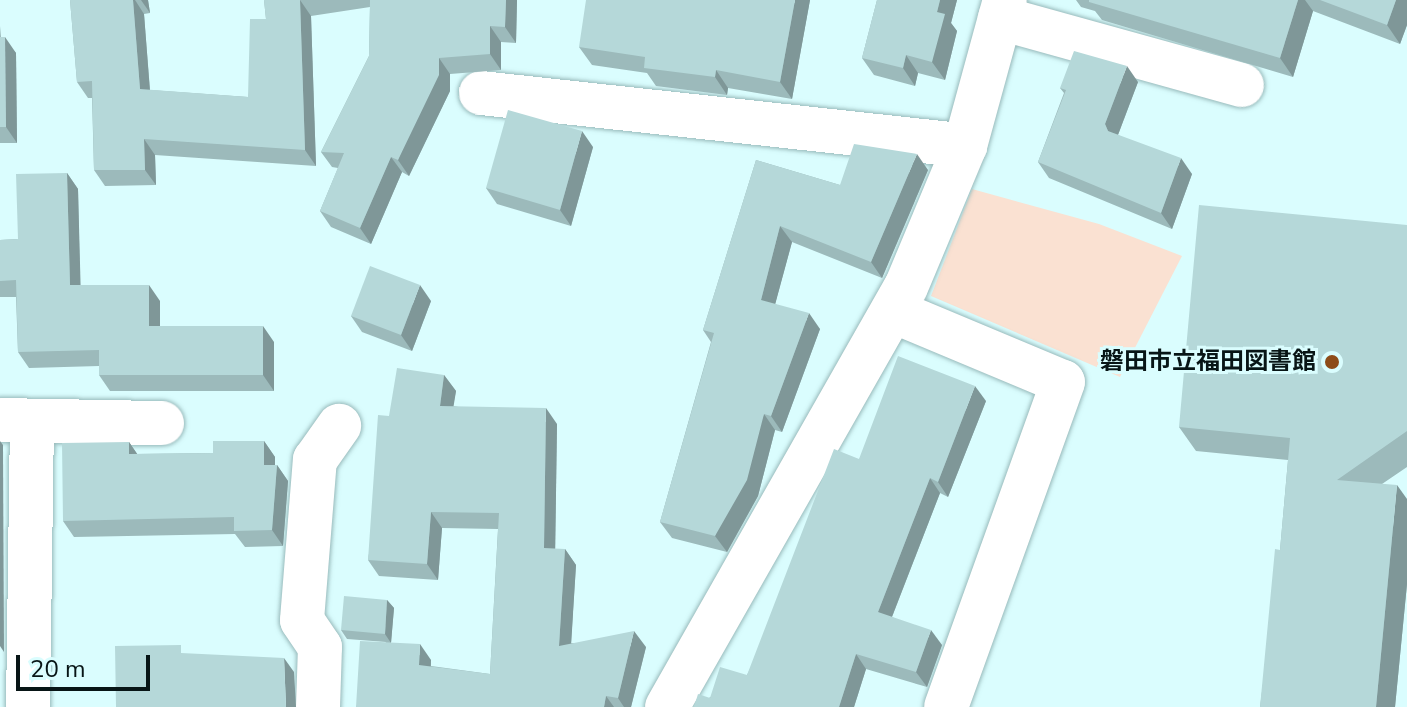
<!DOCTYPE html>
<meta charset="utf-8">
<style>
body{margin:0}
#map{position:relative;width:1407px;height:707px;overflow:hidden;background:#dafdfe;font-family:"Nunito Sans","Noto Sans JP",sans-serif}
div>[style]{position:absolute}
.green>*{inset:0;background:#fae1d2}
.roads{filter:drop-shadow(0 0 2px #98babb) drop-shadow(0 0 2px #98babb)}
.minor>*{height:44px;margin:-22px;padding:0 22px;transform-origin:22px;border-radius:22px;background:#fff}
.wall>*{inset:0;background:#9cbabb}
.shaded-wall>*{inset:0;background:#7f9798}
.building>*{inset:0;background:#b5d8d9}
.dots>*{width:22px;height:22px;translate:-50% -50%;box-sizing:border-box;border:4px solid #dafdfe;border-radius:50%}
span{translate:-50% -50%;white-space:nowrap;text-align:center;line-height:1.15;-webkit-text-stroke:6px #dafdfe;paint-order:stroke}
.poi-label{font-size:24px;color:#081516;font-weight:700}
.right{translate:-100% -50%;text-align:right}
.scale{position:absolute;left:16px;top:655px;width:134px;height:36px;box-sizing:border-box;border:4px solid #081516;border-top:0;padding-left:10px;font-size:24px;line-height:28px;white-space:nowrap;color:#081516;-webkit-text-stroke:6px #dafdfe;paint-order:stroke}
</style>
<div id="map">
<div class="green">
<i style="clip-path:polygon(972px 189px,1099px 224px,1182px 256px,1120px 377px,931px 296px)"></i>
</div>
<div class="roads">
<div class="minor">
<i style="left:1000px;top:18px;width:251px;rotate:15.5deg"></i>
<i style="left:481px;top:93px;width:487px;rotate:6.2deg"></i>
<i style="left:893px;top:311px;width:184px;rotate:22.7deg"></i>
<i style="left:1063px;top:382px;width:345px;rotate:109.8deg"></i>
<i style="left:0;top:420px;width:162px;rotate:1.1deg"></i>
<i style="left:28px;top:707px;width:286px;rotate:-89.2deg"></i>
<i style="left:318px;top:707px;width:60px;rotate:-88.1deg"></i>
<i style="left:320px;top:647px;width:32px;rotate:-124deg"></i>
<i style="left:302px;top:620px;width:161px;rotate:-85.4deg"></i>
<i style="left:315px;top:460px;width:42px;rotate:-54.8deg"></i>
<i style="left:667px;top:707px;width:483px;rotate:-60.4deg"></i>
<i style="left:906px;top:287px;width:153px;rotate:-67.3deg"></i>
<i style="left:965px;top:146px;width:151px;rotate:-74.7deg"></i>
</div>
</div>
<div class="wall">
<i style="clip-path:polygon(70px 0,148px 0,150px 13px,144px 14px,150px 90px,248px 97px,266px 19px,264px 0,517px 0,516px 43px,501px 42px,501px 70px,450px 74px,450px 91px,409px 176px,402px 172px,371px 244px,331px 227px,320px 211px,338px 168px,332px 167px,321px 152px,369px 56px,370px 7px,311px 16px,316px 166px,155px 155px,156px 185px,105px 186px,94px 170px,92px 98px,88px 98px,77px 82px)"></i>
<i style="clip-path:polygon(810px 0,792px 99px,728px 88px,727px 95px,656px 86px,647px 73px,592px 65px,579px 47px)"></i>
<i style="clip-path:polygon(877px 0,957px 0,951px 23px,957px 31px,945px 80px,918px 73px,915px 86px,874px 75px,862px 58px)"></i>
<i style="clip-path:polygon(1076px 0,1407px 0,1407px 25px,1400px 44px,1313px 11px,1293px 77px,1102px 20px,1095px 11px,1081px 7px)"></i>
<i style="clip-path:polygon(0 26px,1px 37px,16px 53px,17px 143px,0 143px)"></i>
<i style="clip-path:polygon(1138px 82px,1118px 135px,1192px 174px,1172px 229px,1049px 178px,1038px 162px,1064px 93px,1060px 88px)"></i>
<i style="clip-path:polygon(593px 147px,571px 226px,497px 204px,486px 188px)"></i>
<i style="clip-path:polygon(756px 160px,840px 185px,928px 170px,882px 278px,792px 242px,775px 304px,820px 329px,782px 432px,775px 430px,758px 496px,727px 552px,672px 538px,660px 522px,711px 342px,703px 330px)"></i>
<i style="clip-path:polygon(67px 173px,78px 189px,80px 285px,160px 301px,160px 326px,274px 342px,274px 391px,110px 391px,99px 375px,99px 366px,29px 368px,18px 352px,16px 297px,0 297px,0 240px,18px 239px)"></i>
<i style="clip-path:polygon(1407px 225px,1407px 467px,1382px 484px,1407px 584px,1395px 707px,1260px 707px,1280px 550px,1288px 460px,1196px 451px,1179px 427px)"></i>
<i style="clip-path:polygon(431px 301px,412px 351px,362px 332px,351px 316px)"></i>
<i style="clip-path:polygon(444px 375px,456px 391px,453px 406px,557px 424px,555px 549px,565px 549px,576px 565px,571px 643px,646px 647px,631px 707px,356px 707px,386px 642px,347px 639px,341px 630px,387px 600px,394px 608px,391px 643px,431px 660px,431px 666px,490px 674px,498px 529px,442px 528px,438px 580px,379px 576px,368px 560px,389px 416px)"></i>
<i style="clip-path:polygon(986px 401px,948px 497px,940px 493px,892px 617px,942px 645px,927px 687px,866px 669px,854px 707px,694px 707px,747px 675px,859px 459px)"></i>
<i style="clip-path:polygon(264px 441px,275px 457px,275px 465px,277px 465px,288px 481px,283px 546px,245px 547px,235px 534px,74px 537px,63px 521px,129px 442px,137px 454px,213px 453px)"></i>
</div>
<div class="shaded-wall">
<i style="clip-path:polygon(133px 0,135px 0,144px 14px,151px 105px,140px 89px)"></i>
<i style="clip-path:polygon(141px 0,148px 0,150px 13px)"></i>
<i style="clip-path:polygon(300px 0,311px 16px,316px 166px,305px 150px)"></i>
<i style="clip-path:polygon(506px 0,517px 0,516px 43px,505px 27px)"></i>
<i style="clip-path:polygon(795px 0,810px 0,792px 99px,780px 82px)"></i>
<i style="clip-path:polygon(940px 0,957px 0,951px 23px,957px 31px,945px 80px,932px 62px,937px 12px)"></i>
<i style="clip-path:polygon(1298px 0,1305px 0,1313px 11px,1293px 77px,1280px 58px)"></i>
<i style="clip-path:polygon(1396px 0,1407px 0,1407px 25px,1400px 44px,1387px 25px)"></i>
<i style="clip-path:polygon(490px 26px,501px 42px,501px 70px,490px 54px)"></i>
<i style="clip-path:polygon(5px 37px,16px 53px,17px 143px,6px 127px)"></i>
<i style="clip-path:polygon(906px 55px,918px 73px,915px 86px,903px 68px)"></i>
<i style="clip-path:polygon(439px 58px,450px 74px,450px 91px,409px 176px,398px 160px)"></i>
<i style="clip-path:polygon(1127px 66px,1138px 82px,1116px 140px,1108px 131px,1105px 124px)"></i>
<i style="clip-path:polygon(716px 70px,728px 88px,727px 95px,715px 77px)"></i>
<i style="clip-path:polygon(582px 131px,593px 147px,571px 226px,560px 210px)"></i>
<i style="clip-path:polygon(144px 139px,155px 155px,156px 185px,145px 170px)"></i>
<i style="clip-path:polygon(917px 154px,928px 170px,882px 278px,871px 262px)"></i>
<i style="clip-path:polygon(391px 157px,402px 172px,371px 244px,360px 228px)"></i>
<i style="clip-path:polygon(1181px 158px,1192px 174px,1172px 229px,1161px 213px)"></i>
<i style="clip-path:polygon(67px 173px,78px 189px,81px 301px,70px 285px)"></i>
<i style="clip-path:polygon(780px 226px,792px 242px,772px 316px,761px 300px)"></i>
<i style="clip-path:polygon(149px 285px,160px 301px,160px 342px,149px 326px)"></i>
<i style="clip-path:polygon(420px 285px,431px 301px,412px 351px,401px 335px)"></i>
<i style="clip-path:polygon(809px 313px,820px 329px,782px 432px,771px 416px)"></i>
<i style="clip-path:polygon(263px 326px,274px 342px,274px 391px,263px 375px)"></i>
<i style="clip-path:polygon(444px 375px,456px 391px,451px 422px,440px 406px)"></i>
<i style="clip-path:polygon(975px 386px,986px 401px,948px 497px,938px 482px)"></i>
<i style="clip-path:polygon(546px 408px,557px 424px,555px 564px,544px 548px)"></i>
<i style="clip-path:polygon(764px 414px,775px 430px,758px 496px,727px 552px,715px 536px)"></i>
<i style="clip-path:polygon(0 441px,3px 445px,4px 652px,0 646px)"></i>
<i style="clip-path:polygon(264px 441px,275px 457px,275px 481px,264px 465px)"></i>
<i style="clip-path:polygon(129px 442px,140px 458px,129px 454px)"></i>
<i style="clip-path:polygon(277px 465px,288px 481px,283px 546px,272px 530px)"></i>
<i style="clip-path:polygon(930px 478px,940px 493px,888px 627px,878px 612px)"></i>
<i style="clip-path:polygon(1397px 485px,1407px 499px,1407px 584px,1395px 707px,1376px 707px)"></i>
<i style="clip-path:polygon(431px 512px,442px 528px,438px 580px,427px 564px)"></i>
<i style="clip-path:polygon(565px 549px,576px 565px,570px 662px,559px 646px)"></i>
<i style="clip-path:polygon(387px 600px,394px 608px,391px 643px,385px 634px)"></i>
<i style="clip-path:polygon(931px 630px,942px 645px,927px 687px,916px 672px)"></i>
<i style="clip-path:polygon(634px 631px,646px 647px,631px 707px,624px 707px,618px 698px)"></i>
<i style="clip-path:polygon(420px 644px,431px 660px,430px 681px,419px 665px)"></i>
<i style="clip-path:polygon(856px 654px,866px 669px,854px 707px,839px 707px)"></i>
<i style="clip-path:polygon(284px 658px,294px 672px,296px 707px,286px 707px)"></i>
<i style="clip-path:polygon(606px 696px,614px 707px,604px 707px)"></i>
</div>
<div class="building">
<i style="clip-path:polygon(70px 0,133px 0,140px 89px,248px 97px,250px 19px,266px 19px,264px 0,303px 0,300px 0,305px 150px,144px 139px,145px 170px,94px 170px,92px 81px,77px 82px)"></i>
<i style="clip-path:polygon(370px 0,506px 0,505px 27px,490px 26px,490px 54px,439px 58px,439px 75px,398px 160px,391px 157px,360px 228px,320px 211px,344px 153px,321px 152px,369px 56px)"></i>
<i style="clip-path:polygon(586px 0,795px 0,780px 82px,716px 70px,715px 77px,644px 68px,645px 57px,579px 47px)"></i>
<i style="clip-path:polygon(877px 0,940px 0,937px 12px,945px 14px,932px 62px,906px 55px,903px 68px,862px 58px)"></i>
<i style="clip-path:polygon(1089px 0,1298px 0,1280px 58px,1089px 2px)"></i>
<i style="clip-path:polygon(1320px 0,1396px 0,1387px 25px)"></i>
<i style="clip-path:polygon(0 37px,5px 37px,6px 127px,0 127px)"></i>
<i style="clip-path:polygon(1074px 51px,1127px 66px,1105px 124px,1108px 131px,1181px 158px,1161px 213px,1038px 162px,1066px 90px,1060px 88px)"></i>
<i style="clip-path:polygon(508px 110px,582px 131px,560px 210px,486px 188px)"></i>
<i style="clip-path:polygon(854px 144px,917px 154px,871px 262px,780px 226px,761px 300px,809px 313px,771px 416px,764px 414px,747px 480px,715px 536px,660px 522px,714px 333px,703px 330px,756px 160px,840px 185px)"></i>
<i style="clip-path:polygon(67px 173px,70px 285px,149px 285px,149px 326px,263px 326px,263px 375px,99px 375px,99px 350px,18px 352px,16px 280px,0 281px,0 240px,18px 239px,16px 174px)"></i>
<i style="clip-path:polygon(1199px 205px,1407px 225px,1407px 431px,1337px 480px,1397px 485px,1376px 707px,1260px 707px,1275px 549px,1280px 550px,1290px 438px,1179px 427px)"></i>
<i style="clip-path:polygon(370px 266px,420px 285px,401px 335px,351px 316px)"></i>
<i style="clip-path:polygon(898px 356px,975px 386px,938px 482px,930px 478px,878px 612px,931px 630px,916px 672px,856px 654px,839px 707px,694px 707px,698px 694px,710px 698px,720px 667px,747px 675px,834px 449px,859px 459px)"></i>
<i style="clip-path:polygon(397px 368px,444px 375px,440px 406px,546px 408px,544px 548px,565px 549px,559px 646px,634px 631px,618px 698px,606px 696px,604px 707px,356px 707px,360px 641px,420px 644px,419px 665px,490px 674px,499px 513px,431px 512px,427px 564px,368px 560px,378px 415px,389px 416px)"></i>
<i style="clip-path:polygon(213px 441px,264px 441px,264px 465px,277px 465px,272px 530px,234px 531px,234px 517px,63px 521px,62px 443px,129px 442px,129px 454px,213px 453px)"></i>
<i style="clip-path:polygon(344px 596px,387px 600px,385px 634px,341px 630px)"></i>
<i style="clip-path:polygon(181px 645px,181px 653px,284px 658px,286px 707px,116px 707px,115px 646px)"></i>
</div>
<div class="dots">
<i style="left:1332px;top:362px;background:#8d4c19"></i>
</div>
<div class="poi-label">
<span class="right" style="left:1316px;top:362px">磐田市立福田図書館</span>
</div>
<div class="scale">20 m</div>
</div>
